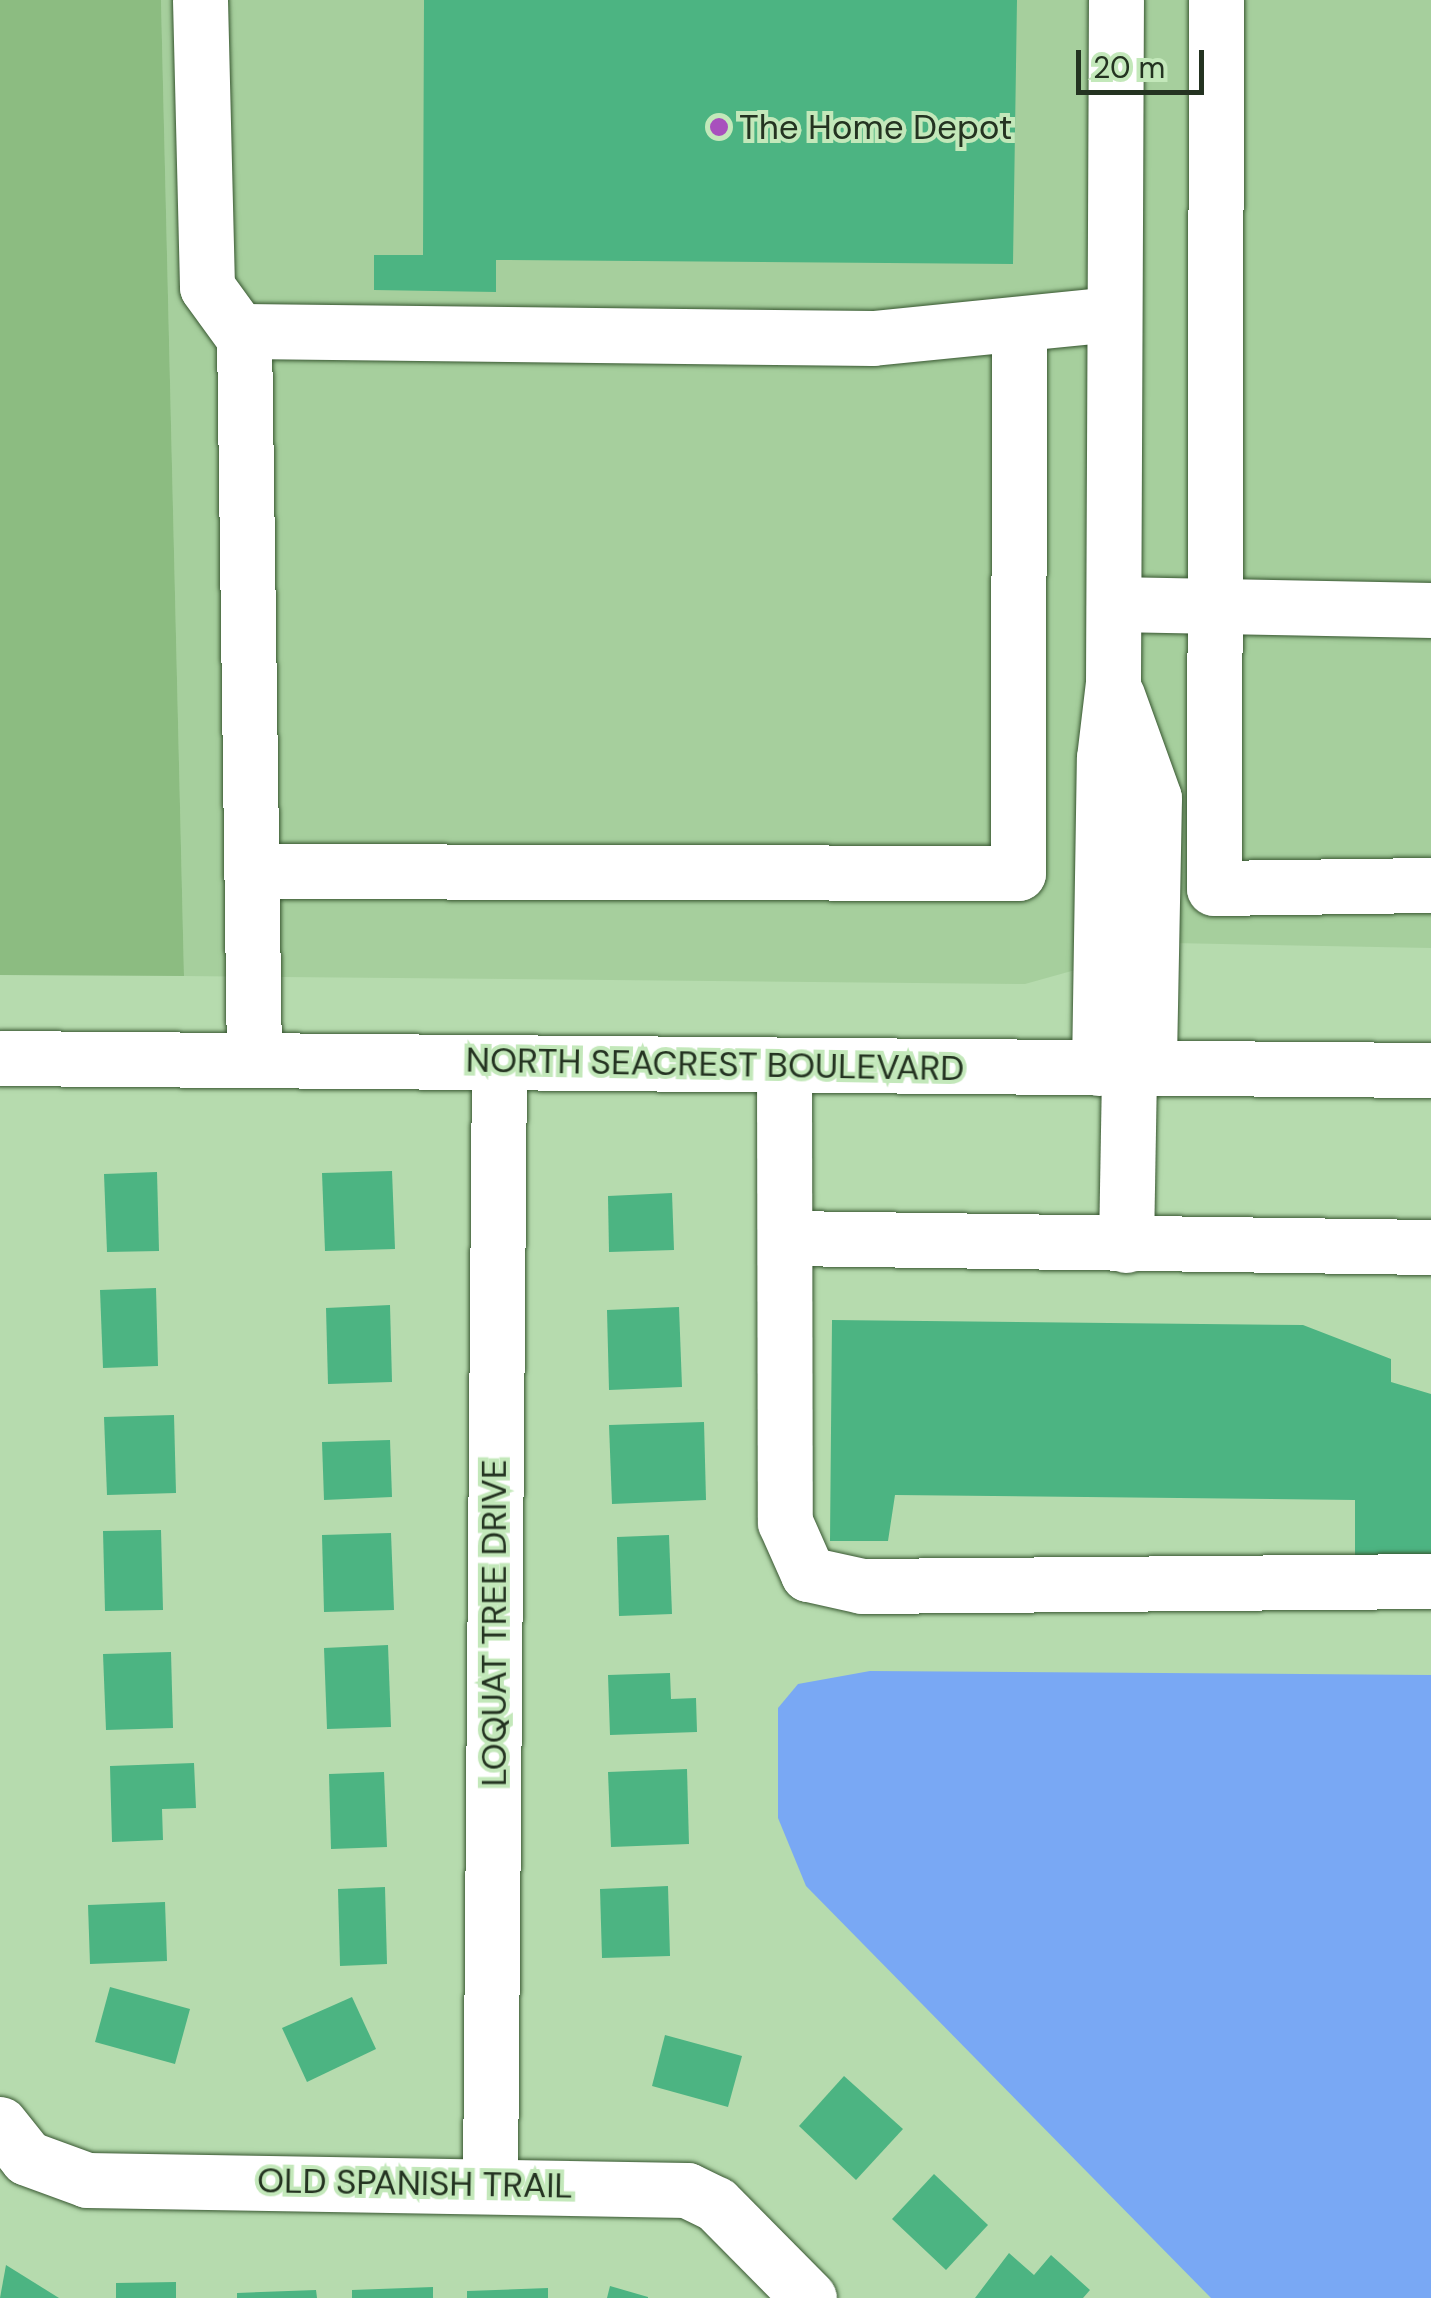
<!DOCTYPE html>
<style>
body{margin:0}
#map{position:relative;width:1431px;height:2298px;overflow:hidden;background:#b6dbae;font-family:"DM Sans",sans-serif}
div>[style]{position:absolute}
.built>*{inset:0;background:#a6cf9d}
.green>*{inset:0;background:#8cbc81}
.water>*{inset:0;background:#79a8f4}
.building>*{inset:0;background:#4cb482}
.roads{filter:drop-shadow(0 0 2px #385731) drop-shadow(0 0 2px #385731)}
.minor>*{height:55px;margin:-27.5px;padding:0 27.5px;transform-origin:27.5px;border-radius:27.5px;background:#fff}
.dots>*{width:28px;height:28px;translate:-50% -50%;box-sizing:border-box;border:5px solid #c3e8ba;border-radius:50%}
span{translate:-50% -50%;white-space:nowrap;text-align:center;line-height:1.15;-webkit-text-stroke:8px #c3e8ba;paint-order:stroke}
.poi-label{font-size:35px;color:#243321}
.left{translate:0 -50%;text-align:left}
.street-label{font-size:35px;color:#243321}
.scale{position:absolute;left:1076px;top:50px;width:128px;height:45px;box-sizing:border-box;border:5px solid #243321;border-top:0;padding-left:12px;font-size:30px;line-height:35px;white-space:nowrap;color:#243321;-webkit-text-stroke:8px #c3e8ba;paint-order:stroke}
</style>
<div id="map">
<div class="built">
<i style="clip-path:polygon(161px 0,1431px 0,1431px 948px,1172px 943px,1025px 984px,184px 976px)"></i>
</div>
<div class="green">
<i style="clip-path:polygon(0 0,161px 0,184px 976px,0 975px)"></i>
</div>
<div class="water">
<i style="clip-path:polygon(870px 1671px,1431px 1675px,1431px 2298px,1211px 2298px,806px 1886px,778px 1818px,778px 1708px,798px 1684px)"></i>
</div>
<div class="building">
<i style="clip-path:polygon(424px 0,1017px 0,1013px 264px,496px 260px,496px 292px,374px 290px,374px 255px,423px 255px)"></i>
<i style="clip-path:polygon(392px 1171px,395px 1249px,325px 1251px,322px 1173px)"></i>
<i style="clip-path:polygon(157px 1172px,159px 1251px,107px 1252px,104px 1174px)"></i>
<i style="clip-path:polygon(672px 1193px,674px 1250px,609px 1252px,608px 1196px)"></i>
<i style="clip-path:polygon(156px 1288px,158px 1366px,103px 1368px,100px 1290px)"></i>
<i style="clip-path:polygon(390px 1305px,392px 1382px,328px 1384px,326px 1308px)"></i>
<i style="clip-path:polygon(679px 1307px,682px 1387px,609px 1390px,607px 1310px)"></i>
<i style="clip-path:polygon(832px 1320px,1303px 1325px,1391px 1359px,1391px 1382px,1431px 1394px,1431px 1559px,1355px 1558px,1355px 1500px,895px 1495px,888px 1541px,830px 1541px)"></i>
<i style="clip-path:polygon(174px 1415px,176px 1493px,107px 1495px,104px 1417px)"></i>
<i style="clip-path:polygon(704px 1422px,706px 1500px,612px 1504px,609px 1425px)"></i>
<i style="clip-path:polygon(390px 1440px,392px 1497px,324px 1500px,322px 1442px)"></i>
<i style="clip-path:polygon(161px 1530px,163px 1610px,105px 1611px,103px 1531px)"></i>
<i style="clip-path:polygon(391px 1533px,394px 1610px,324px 1612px,322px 1535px)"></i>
<i style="clip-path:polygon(669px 1535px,672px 1614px,619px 1616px,617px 1537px)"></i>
<i style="clip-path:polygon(388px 1645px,391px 1727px,327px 1729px,324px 1648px)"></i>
<i style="clip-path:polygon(171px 1652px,173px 1728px,106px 1730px,103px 1654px)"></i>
<i style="clip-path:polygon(670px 1673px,671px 1699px,696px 1698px,697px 1732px,610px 1735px,608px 1675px)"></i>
<i style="clip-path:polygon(194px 1763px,196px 1808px,162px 1809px,163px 1840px,112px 1842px,110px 1766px)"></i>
<i style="clip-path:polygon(687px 1769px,689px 1844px,611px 1847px,608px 1772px)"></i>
<i style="clip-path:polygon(384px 1772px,387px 1847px,331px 1849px,329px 1774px)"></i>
<i style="clip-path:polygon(668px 1886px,670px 1956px,602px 1958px,600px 1889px)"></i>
<i style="clip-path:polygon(385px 1887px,387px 1964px,340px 1966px,338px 1889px)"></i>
<i style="clip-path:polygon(165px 1902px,167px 1961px,90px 1964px,88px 1905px)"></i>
<i style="clip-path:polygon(110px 1987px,190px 2009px,175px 2064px,95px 2042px)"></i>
<i style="clip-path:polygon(352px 1997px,376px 2049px,307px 2082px,282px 2028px)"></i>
<i style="clip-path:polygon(665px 2035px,742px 2056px,728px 2107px,652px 2086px)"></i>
<i style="clip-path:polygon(844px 2076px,903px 2129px,856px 2180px,799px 2126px)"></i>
<i style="clip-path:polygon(934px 2174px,988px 2225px,946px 2270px,892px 2219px)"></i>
<i style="clip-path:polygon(1009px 2253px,1034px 2275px,1051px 2255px,1090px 2290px,1083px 2298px,975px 2298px)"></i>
<i style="clip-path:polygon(6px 2265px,59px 2298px,0 2298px)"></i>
<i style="clip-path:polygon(176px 2282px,176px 2298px,116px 2298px,116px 2283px)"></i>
<i style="clip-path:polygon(610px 2286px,648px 2297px,648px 2298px,607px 2298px)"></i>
<i style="clip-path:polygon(433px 2287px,433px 2298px,352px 2298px,352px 2290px)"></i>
<i style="clip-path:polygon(548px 2288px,548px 2298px,467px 2298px,467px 2291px)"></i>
<i style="clip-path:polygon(316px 2290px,317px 2298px,237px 2298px,237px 2293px)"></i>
</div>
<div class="roads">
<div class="minor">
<i style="left:200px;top:0;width:287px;rotate:88.6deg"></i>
<i style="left:207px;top:287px;width:63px;rotate:54deg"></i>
<i style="left:1216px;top:0;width:888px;rotate:90.13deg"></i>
<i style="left:1214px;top:888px;width:217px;rotate:-0.8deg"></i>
<i style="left:1114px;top:604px;width:317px;rotate:1.1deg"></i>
<i style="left:1117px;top:695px;width:109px;rotate:70.2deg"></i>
<i style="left:1154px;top:798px;width:270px;rotate:91.1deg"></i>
<i style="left:254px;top:871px;width:764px;rotate:0.15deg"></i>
<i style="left:1018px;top:873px;width:549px;rotate:-89.9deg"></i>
<i style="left:0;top:1058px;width:1431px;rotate:0.48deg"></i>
<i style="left:254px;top:1060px;width:729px;rotate:-90.79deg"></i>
<i style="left:244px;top:331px;width:629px;rotate:0.64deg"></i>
<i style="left:873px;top:338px;width:242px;rotate:-5.7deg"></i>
<i style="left:784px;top:1066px;width:456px;rotate:89.9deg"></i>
<i style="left:785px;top:1522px;width:57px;rotate:66.1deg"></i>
<i style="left:808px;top:1574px;width:55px;rotate:12.5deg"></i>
<i style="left:862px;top:1586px;width:569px;rotate:-0.5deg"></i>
<i style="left:1099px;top:1068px;width:310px;rotate:-89.1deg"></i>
<i style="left:1104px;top:758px;width:77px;rotate:-83.2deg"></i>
<i style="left:1113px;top:682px;width:682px;rotate:-89.75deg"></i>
<i style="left:787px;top:1238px;width:644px;rotate:0.8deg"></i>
<i style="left:1126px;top:1245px;width:177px;rotate:-89deg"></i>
<i style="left:0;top:2124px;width:43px;rotate:51.5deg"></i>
<i style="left:27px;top:2158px;width:64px;rotate:20.1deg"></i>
<i style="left:87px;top:2180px;width:600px;rotate:0.95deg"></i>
<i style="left:687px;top:2190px;width:32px;rotate:26deg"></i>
<i style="left:716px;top:2204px;width:132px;rotate:45.3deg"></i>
<i style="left:490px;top:2184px;width:1122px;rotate:-89.54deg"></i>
</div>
</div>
<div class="dots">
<i style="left:719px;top:127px;background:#a850bd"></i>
</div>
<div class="poi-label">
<span class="left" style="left:739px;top:127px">The Home Depot</span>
</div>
<div class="street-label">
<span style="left:715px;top:1064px;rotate:1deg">NORTH SEACREST BOULEVARD</span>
<span style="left:494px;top:1623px;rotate:-90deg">LOQUAT TREE DRIVE</span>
<span style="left:415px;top:2183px;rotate:1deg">OLD SPANISH TRAIL</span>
</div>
<div class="scale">20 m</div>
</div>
